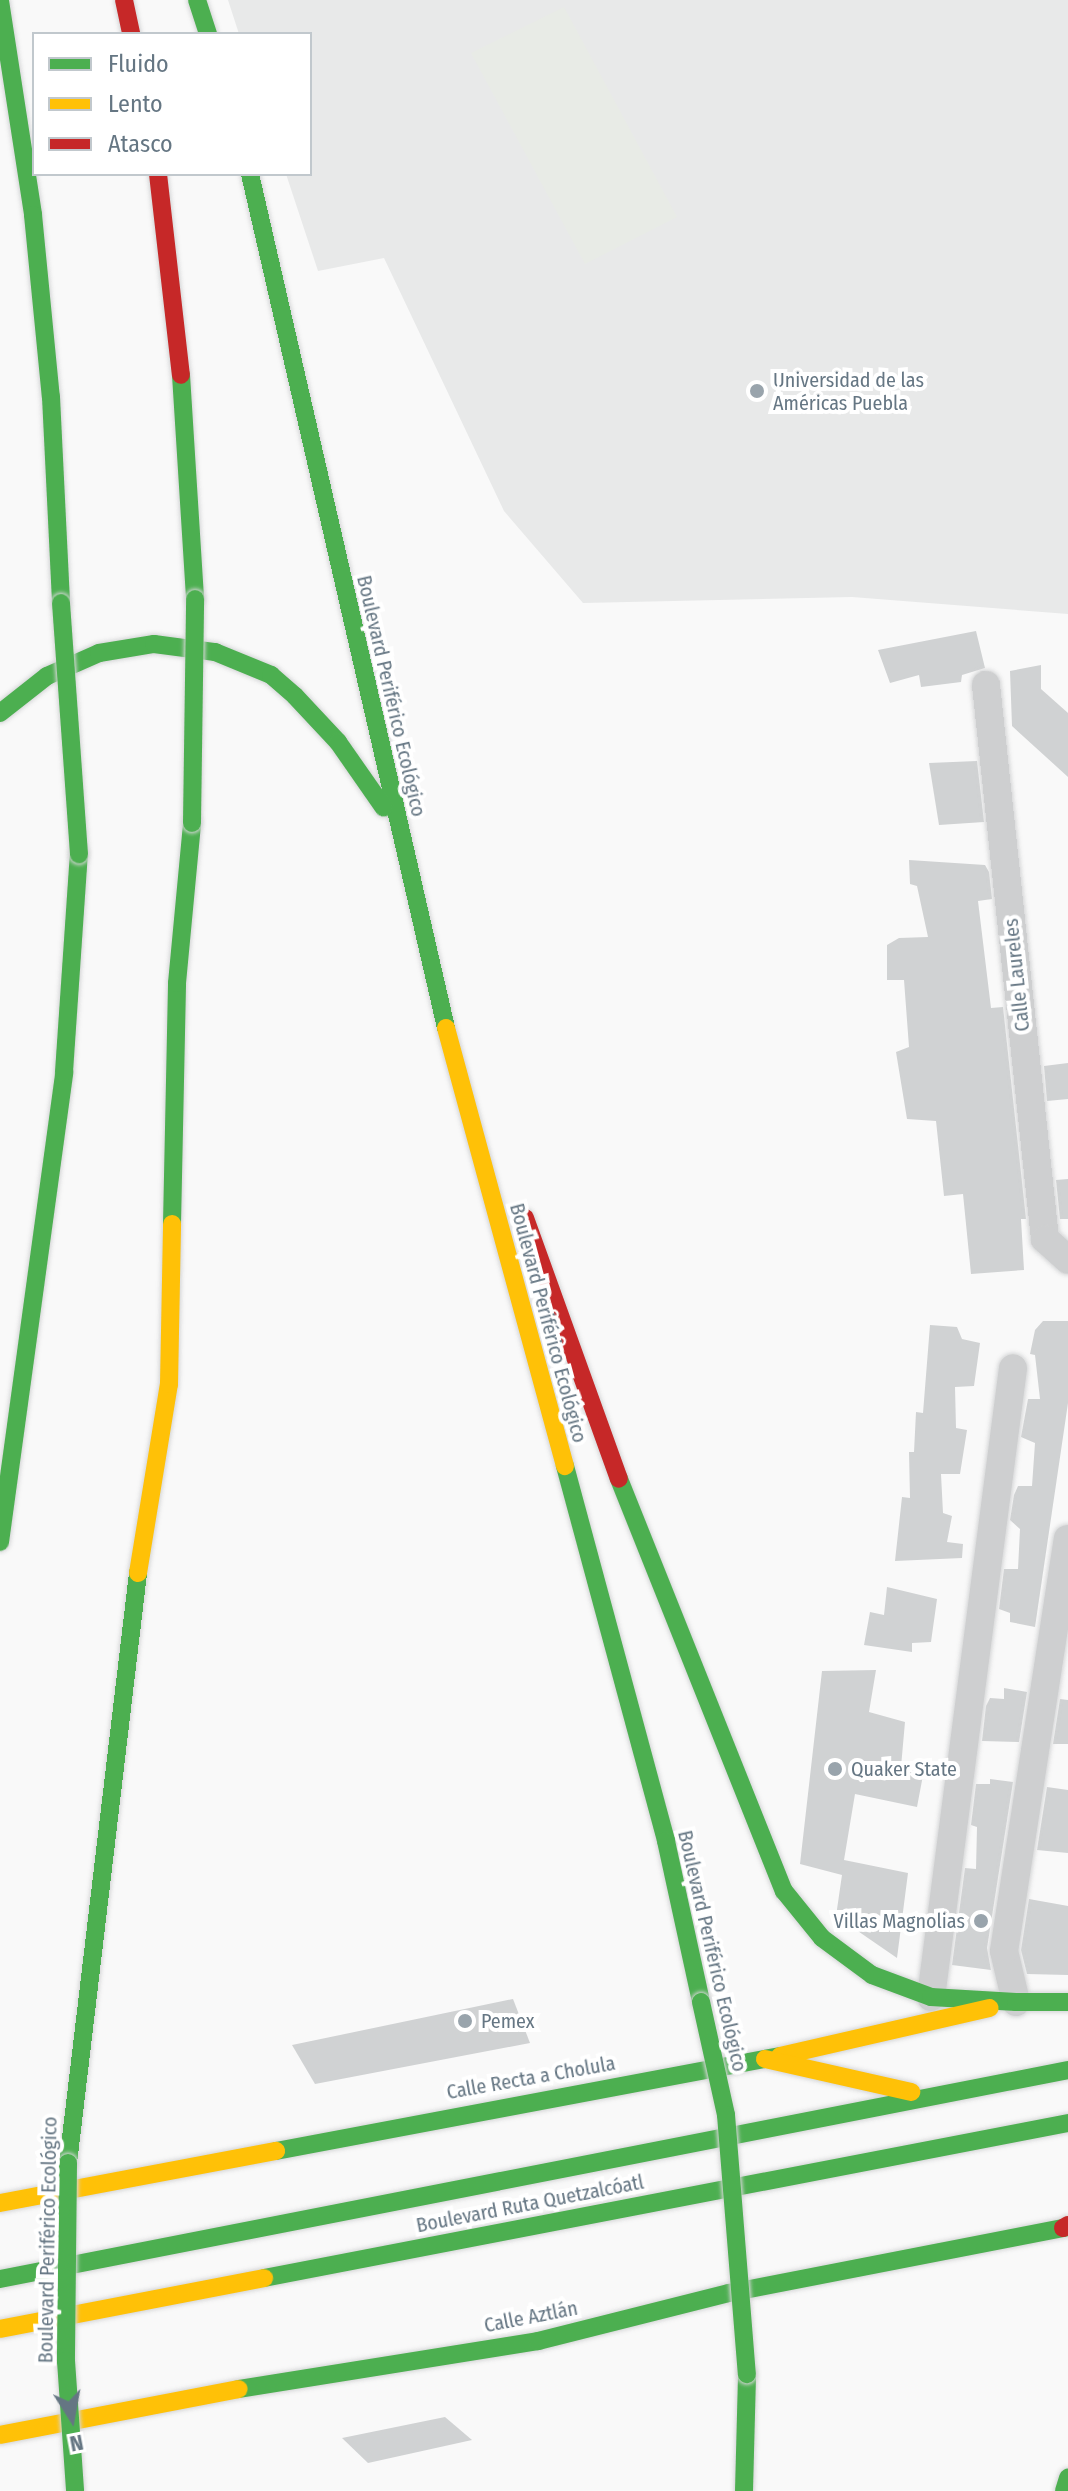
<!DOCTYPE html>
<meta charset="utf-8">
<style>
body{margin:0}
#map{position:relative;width:1068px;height:2491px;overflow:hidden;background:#f9f9f9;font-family:"Fira Sans Condensed",sans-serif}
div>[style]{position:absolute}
.built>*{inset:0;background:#e8e9e9}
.green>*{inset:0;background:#e8ebe6}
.building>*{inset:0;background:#d0d2d3}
.roads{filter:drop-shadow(0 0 2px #d5d6d7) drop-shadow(0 0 2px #d5d6d7)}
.street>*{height:28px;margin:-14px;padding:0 14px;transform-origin:14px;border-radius:14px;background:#cecfd0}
.fast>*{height:18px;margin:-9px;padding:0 9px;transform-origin:9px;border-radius:9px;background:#4caf50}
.slow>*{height:18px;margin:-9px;padding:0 9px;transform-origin:9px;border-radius:9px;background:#ffc107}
.jam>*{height:18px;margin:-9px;padding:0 9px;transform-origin:9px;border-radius:9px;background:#c62828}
.bridges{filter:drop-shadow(0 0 2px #d5d6d6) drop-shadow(0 0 2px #d5d6d6)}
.fast-bridge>*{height:18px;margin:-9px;padding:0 9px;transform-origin:9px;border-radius:9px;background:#4caf50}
.dots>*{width:22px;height:22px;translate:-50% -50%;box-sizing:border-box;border:4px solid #fff;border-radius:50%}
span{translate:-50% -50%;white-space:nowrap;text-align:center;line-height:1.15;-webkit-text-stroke:8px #fff;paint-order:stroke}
.poi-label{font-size:20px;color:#657683}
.left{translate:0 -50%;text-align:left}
.right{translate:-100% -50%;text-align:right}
.street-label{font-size:20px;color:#657683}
.legend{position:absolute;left:32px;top:32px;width:280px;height:144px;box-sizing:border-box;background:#fff;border:2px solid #c1c8cd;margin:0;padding:10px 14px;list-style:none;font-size:24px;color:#657683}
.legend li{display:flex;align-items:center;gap:16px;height:40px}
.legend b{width:40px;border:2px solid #c1c8cd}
.north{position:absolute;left:32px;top:2379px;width:80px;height:80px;-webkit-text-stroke:6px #fff;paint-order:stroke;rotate:169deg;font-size:22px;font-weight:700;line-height:32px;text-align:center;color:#657683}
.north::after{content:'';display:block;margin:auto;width:28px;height:36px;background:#657683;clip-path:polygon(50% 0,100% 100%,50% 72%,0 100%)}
</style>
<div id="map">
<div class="built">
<i style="clip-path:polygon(228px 0,1068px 0,1068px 614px,852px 597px,583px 603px,504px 511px,384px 258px,318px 271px,286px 174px,310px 174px,310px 34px,239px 34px)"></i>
</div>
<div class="green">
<i style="clip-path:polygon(564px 7px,677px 217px,585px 264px,471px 53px)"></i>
</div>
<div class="building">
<i style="clip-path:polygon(976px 631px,985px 668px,962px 675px,961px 682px,921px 687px,919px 675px,890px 683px,878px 650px)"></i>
<i style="clip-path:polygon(1041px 665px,1041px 689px,1068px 713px,1068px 777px,1012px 726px,1010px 671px)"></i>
<i style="clip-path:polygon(977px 761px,984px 822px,939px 825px,929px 763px)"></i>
<i style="clip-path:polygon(909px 860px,985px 865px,989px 872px,992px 899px,978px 901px,991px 1008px,1003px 1007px,1026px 1219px,1021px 1219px,1024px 1270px,971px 1274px,963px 1194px,944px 1196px,936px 1121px,907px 1119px,896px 1052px,909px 1047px,904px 980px,887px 980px,887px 945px,899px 938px,928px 937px,917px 886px,910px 884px)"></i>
<i style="clip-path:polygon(1068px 1063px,1068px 1099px,1047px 1101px,1044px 1066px)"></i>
<i style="clip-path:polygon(1068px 1179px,1068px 1219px,1060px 1219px,1056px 1180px)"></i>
<i style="clip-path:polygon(1043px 1321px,1068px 1321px,1068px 1403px,1035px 1627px,1010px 1622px,1010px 1613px,999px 1609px,1004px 1569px,1018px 1569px,1020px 1529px,1010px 1520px,1014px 1495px,1018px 1486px,1032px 1486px,1035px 1443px,1021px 1437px,1028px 1399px,1040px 1399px,1035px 1355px,1030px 1354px,1035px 1330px)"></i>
<i style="clip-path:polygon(930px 1325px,957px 1327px,962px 1339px,980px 1343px,974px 1386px,955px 1387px,956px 1428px,967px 1430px,960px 1474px,941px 1474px,943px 1513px,952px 1516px,947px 1542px,963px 1544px,962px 1558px,895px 1561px,902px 1497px,910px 1498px,909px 1452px,914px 1452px,916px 1412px,923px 1413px)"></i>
<i style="clip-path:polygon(887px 1587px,937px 1599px,931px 1642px,912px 1643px,912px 1652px,864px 1645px,870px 1612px,884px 1615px)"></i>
<i style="clip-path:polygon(876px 1670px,869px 1712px,905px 1722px,901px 1767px,924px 1770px,917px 1807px,855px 1794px,844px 1860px,908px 1873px,897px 1958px,836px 1916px,842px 1875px,800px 1864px,822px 1671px)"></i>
<i style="clip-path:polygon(1004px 1688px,1027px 1692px,1019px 1742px,982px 1741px,986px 1706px,990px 1698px,1004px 1699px)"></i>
<i style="clip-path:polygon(1060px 1699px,1068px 1700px,1068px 1744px,1053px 1744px)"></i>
<i style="clip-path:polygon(990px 1779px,1013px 1782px,987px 1948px,991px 1970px,952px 1965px,965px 1868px,976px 1869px,977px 1827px,971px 1825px,976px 1784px,990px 1784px)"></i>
<i style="clip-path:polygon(1047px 1787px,1068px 1790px,1068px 1853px,1037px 1850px)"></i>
<i style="clip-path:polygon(1029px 1899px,1068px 1906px,1068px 1975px,1027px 1974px,1021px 1950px)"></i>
<i style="clip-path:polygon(513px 1999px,530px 2043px,315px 2084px,292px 2045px)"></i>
<i style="clip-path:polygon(445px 2417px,472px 2440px,368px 2463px,342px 2438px)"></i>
</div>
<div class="roads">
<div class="street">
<i style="left:986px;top:685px;width:557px;rotate:83.92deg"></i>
<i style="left:1045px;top:1239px;width:31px;rotate:42deg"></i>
<i style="left:931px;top:1997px;width:634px;rotate:-82.57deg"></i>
<i style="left:1016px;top:2002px;width:52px;rotate:-103.2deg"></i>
<i style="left:1004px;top:1951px;width:417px;rotate:-81.2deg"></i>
</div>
<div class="fast">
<i style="left:197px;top:0;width:36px;rotate:72deg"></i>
<i style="left:0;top:1px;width:217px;rotate:81.2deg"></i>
<i style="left:33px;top:215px;width:183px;rotate:84.4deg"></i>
<i style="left:51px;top:397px;width:206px;rotate:87.2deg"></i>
<i style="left:250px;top:174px;width:876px;rotate:77.07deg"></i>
<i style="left:181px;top:375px;width:224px;rotate:86.4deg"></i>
<i style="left:0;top:713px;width:60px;rotate:-38.2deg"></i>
<i style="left:47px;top:676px;width:57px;rotate:-23.9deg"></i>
<i style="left:99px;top:653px;width:56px;rotate:-9.3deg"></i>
<i style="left:154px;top:644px;width:62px;rotate:7.5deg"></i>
<i style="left:215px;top:652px;width:61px;rotate:22.3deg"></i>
<i style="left:271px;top:675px;width:32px;rotate:41deg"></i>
<i style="left:295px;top:696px;width:63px;rotate:46.9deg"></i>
<i style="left:338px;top:742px;width:80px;rotate:55.1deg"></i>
<i style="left:172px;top:1224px;width:241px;rotate:-88.8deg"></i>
<i style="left:177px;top:983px;width:161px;rotate:-84.6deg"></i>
<i style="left:565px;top:1466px;width:388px;rotate:74.9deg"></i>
<i style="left:666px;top:1841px;width:165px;rotate:77.7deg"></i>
<i style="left:619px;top:1479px;width:444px;rotate:68.2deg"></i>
<i style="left:784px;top:1891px;width:60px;rotate:51deg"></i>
<i style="left:822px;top:1938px;width:62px;rotate:36.5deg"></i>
<i style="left:872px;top:1975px;width:63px;rotate:20.4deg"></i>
<i style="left:931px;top:1997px;width:85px;rotate:3.4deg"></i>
<i style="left:0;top:1542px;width:474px;rotate:-82.2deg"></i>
<i style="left:64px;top:1072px;width:219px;rotate:-86.1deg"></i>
<i style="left:1016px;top:2002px;width:52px"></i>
<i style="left:276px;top:2151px;width:513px;rotate:-10.67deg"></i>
<i style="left:68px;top:2163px;width:594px;rotate:-83.23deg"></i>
<i style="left:264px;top:2278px;width:819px;rotate:-10.91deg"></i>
<i style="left:0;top:2279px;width:1088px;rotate:-11.07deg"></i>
<i style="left:239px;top:2389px;width:303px;rotate:-9.1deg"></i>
<i style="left:538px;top:2341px;width:197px;rotate:-14.1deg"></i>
<i style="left:729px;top:2293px;width:345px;rotate:-11deg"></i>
<i style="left:744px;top:2491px;width:117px;rotate:-88.5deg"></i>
<i style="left:1064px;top:2491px;width:14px;rotate:-73deg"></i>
</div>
<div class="slow">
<i style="left:446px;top:1028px;width:454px;rotate:74.8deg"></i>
<i style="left:138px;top:1573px;width:192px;rotate:-80.7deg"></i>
<i style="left:169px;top:1384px;width:160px;rotate:-88.9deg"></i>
<i style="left:780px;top:2056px;width:215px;rotate:-12.9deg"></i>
<i style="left:765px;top:2059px;width:150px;rotate:12.7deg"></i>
<i style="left:0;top:2203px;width:281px;rotate:-10.7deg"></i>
<i style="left:0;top:2329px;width:269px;rotate:-10.9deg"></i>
<i style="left:0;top:2435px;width:243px;rotate:-10.9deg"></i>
</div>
<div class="jam">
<i style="left:124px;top:0;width:35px;rotate:78deg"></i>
<i style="left:158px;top:174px;width:202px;rotate:83.5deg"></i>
<i style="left:525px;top:1218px;width:277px;rotate:70.2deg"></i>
<i style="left:1063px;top:2228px;width:6px;rotate:-31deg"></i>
</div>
</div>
<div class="bridges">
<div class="fast-bridge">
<i style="left:61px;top:603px;width:252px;rotate:85.9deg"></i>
<i style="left:192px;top:823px;width:224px;rotate:-89.2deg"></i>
<i style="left:701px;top:2002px;width:116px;rotate:77.5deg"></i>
<i style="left:726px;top:2115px;width:260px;rotate:85.4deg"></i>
<i style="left:68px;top:2163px;width:198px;rotate:90.6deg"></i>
<i style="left:66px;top:2361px;width:130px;rotate:86deg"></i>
</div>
</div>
<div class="dots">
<i style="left:757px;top:391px;background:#99a4ac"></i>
<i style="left:835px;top:1769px;background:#99a4ac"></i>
<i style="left:981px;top:1921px;background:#99a4ac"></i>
<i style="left:465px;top:2021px;background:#99a4ac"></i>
</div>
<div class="poi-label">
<span class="left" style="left:773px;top:392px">Universidad de las<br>Américas Puebla</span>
<span class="left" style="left:851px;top:1769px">Quaker State</span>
<span class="right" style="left:965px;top:1921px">Villas Magnolias</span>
<span class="left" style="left:481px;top:2021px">Pemex</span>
</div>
<div class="street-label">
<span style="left:391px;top:696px;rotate:77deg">Boulevard Periférico Ecológico</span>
<span style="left:1017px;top:975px;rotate:-96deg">Calle Laureles</span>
<span style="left:548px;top:1323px;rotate:75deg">Boulevard Periférico Ecológico</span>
<span style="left:712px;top:1951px;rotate:77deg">Boulevard Periférico Ecológico</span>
<span style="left:531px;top:2078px;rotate:-10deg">Calle Recta a Cholula</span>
<span style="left:530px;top:2204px;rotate:-11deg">Boulevard Ruta Quetzalcóatl</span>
<span style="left:48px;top:2240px;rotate:-89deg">Boulevard Periférico Ecológico</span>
<span style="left:531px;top:2317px;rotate:-11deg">Calle Aztlán</span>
</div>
<ul class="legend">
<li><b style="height:10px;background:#4caf50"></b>Fluido</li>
<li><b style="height:10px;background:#ffc107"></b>Lento</li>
<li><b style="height:10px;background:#c62828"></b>Atasco</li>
</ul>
<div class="north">N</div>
</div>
